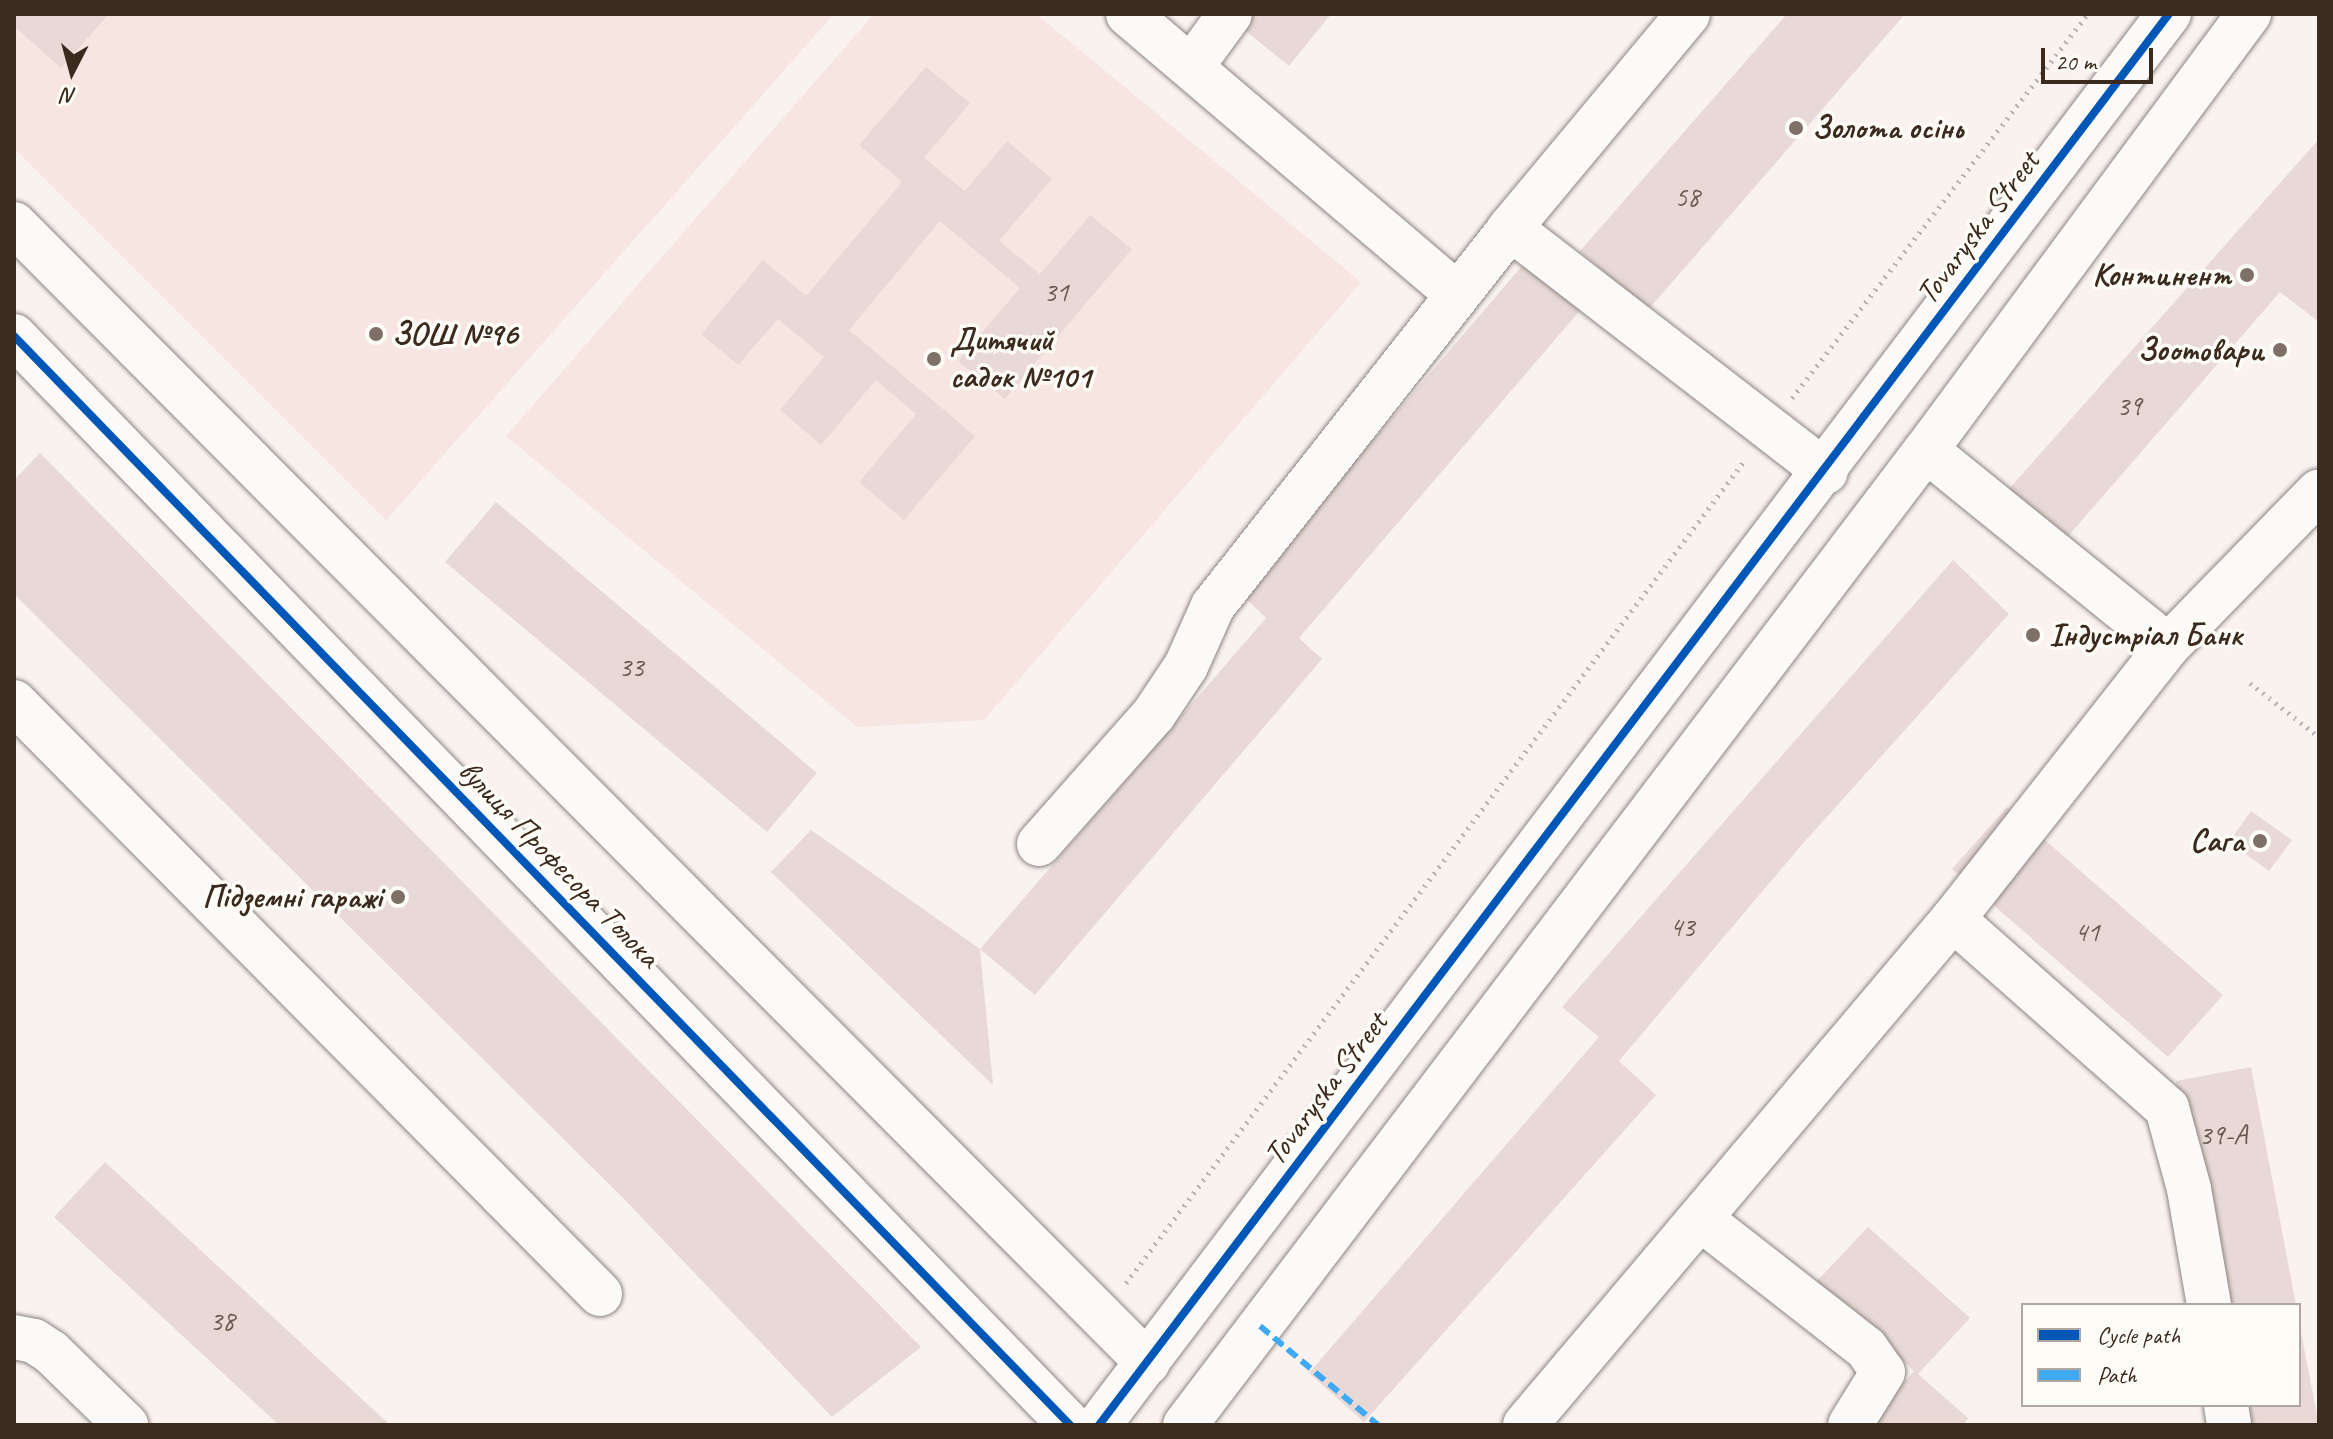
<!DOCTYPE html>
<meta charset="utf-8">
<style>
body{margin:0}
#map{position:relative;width:2333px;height:1439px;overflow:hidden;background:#f9f2ef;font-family:Caveat,sans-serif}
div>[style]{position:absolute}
.built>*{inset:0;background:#f7e5e1}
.building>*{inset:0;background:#e8d9d6}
.path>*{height:5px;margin-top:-2.5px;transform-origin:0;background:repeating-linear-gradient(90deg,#b6b3b0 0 2px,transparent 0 8px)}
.roads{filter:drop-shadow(0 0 2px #8c8581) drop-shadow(0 0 2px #8c8581)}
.minor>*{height:44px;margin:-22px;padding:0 22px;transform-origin:22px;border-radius:22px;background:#fbfaf8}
.quiet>*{height:6px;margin-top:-3px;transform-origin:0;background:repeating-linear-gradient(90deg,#3fa9f5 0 12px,transparent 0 18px)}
.cycleway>*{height:8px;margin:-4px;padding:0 4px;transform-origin:4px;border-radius:4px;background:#0057b8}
.dots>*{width:22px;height:22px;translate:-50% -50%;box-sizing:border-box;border:4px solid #fdfcf7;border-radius:50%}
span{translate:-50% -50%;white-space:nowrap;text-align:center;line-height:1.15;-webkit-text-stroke:7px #fdfcf7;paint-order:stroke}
.number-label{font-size:28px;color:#68584e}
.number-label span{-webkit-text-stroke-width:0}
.poi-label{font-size:32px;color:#3b2a1e;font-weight:700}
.left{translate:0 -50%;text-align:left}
.right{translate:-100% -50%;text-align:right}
.street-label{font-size:32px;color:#3b2a1e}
.frame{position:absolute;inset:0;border:16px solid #3b2a1e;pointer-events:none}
.legend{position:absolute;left:2021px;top:1303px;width:280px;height:104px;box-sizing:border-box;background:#fdfcf7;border:2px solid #afa8a0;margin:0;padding:10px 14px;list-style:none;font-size:24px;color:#3b2a1e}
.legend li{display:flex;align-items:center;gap:16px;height:40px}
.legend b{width:40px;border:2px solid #afa8a0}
.north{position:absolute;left:32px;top:32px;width:80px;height:80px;-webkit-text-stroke:6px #fdfcf7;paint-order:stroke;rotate:186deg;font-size:22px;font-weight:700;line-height:32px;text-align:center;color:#3b2a1e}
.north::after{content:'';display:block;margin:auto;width:28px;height:36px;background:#3b2a1e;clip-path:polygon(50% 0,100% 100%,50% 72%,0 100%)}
.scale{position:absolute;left:2041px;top:48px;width:112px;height:36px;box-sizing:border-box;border:4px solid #3b2a1e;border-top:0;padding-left:10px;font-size:24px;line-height:28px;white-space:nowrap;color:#3b2a1e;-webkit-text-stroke:6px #fdfcf7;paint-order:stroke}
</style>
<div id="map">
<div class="built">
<i style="clip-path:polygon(14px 14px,834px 14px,386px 520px,14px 148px)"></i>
<i style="clip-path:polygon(874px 14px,1036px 14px,1361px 282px,984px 720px,857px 727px,506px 436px)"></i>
</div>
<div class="building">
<i style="clip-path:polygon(14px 14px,109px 14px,61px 68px,14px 26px)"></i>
<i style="clip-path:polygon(1244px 14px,1331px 14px,1289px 66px,1236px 23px)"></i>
<i style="clip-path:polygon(1787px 14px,1905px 14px,1648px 310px,1580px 251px)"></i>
<i style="clip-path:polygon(926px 67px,970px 103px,924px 158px,965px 191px,1007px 141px,1052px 179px,999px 241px,1040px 274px,1090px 215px,1132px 249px,1005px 399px,958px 361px,1020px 288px,940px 221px,849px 330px,975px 436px,904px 520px,859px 482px,916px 414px,876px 380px,821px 445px,780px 410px,824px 357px,778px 319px,738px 365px,701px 334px,763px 260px,806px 296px,902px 182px,859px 145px)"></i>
<i style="clip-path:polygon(2319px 139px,2319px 322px,2280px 292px,2064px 541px,2009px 489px)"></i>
<i style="clip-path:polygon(1533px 253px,1589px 300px,1299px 638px,1322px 659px,1035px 995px,980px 949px,1266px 618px,1241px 594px)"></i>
<i style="clip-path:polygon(40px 453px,921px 1347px,832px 1417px,624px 1199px,14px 594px,14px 480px)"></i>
<i style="clip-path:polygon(496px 502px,817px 773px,767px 832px,445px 562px)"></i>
<i style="clip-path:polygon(1953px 560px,2009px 614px,1799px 848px,1619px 1061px,1656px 1095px,1364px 1422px,1309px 1373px,1599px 1037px,1562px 1007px)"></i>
<i style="clip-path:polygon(2007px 807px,2223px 995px,2168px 1057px,1952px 869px)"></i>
<i style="clip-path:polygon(2251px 811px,2292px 840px,2269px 871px,2229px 842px)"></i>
<i style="clip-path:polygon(811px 830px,980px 949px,993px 1085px,771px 872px)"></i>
<i style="clip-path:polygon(2251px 1067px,2296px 1305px,2213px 1305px,2189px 1189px,2176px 1081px)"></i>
<i style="clip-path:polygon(105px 1162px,390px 1425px,279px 1425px,54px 1217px)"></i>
<i style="clip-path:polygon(1868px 1227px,1970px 1318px,1918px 1374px,1968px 1418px,1963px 1425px,1866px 1425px,1914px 1371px,1817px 1281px)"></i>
<i style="clip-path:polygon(2300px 1327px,2319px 1425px,2238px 1425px,2234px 1405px,2299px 1405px)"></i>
</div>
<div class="path">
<i style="left:1792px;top:398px;width:485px;rotate:-52.4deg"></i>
<i style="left:2250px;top:683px;width:88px;rotate:38deg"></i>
<i style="left:1126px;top:1283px;width:1030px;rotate:-53.05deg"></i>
</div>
<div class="roads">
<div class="minor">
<i style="left:1128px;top:14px;width:432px;rotate:40.4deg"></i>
<i style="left:1192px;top:66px;width:64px;rotate:-53.8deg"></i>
<i style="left:14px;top:224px;width:1607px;rotate:45.13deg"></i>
<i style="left:1510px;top:228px;width:278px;rotate:-50.2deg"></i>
<i style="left:14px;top:336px;width:1517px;rotate:45.88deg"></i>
<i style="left:1926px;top:450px;width:311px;rotate:39deg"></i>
<i style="left:2168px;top:646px;width:216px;rotate:-45.7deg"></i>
<i style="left:14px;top:702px;width:833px;rotate:45.29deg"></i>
<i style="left:1039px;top:844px;width:174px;rotate:-48.5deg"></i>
<i style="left:1154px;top:714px;width:58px;rotate:-56.3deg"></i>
<i style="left:1186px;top:666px;width:66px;rotate:-65.8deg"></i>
<i style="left:1213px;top:606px;width:481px;rotate:-51.8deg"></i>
<i style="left:1510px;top:228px;width:399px;rotate:37.7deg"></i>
<i style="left:1953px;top:919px;width:286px;rotate:41.5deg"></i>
<i style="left:2167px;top:1108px;width:84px;rotate:74.8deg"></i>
<i style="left:2189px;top:1189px;width:118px;rotate:80.2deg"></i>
<i style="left:1702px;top:1220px;width:208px;rotate:38deg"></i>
<i style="left:1866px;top:1348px;width:29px;rotate:55deg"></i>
<i style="left:1883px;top:1372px;width:62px;rotate:121.9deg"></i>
<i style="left:14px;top:1337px;width:20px;rotate:11deg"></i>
<i style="left:34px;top:1341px;width:20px;rotate:33deg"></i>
<i style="left:51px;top:1352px;width:105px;rotate:44.2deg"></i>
<i style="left:2226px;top:1405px;width:20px;rotate:81deg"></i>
<i style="left:1099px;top:1425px;width:1771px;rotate:-52.83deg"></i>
<i style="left:1185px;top:1425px;width:1225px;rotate:-52.77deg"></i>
<i style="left:1926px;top:450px;width:543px;rotate:-53.47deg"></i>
<i style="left:1525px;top:1425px;width:663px;rotate:-49.77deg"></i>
<i style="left:1953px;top:919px;width:347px;rotate:-51.8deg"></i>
</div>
</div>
<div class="quiet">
<i style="left:1260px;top:1326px;width:154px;rotate:40deg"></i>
</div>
<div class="cycleway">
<i style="left:14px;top:336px;width:1517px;rotate:45.88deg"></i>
<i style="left:1099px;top:1425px;width:1771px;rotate:-52.83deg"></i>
</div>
<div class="dots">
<i style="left:1796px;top:128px;background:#7e7067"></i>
<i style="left:2247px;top:275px;background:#7e7067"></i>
<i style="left:376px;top:334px;background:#7e7067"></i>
<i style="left:2280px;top:350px;background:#7e7067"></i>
<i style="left:934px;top:359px;background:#7e7067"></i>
<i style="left:2033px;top:635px;background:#7e7067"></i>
<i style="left:2260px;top:841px;background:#7e7067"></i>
<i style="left:398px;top:897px;background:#7e7067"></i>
</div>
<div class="number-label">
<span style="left:1687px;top:197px">58</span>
<span style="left:1056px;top:292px">31</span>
<span style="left:2129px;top:406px">39</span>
<span style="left:631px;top:667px">33</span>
<span style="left:1682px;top:927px">43</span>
<span style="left:2087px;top:932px">41</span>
<span style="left:2223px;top:1135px">39-А</span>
<span style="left:222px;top:1321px">38</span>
</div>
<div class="poi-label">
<span class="left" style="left:1812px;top:128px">Золота осінь</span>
<span class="right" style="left:2231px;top:275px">Континент</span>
<span class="left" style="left:392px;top:334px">ЗОШ №96</span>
<span class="left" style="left:950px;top:359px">Дитячий<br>садок №101</span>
<span class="right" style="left:2264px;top:350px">Зоотовари</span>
<span class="left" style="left:2049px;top:635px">Індустріал Банк</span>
<span class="right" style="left:2244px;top:841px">Сага</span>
<span class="right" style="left:382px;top:897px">Підземні гаражі</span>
</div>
<div class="street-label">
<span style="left:1978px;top:228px;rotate:-53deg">Tovaryska Street</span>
<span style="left:559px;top:864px;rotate:46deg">вулиця Професора Толока</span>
<span style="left:1326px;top:1089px;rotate:-53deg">Tovaryska Street</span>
</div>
<div class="frame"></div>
<ul class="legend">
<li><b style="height:10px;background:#0057b8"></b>Cycle path</li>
<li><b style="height:10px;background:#3fa9f5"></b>Path</li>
</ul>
<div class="north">N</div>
<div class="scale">20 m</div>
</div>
